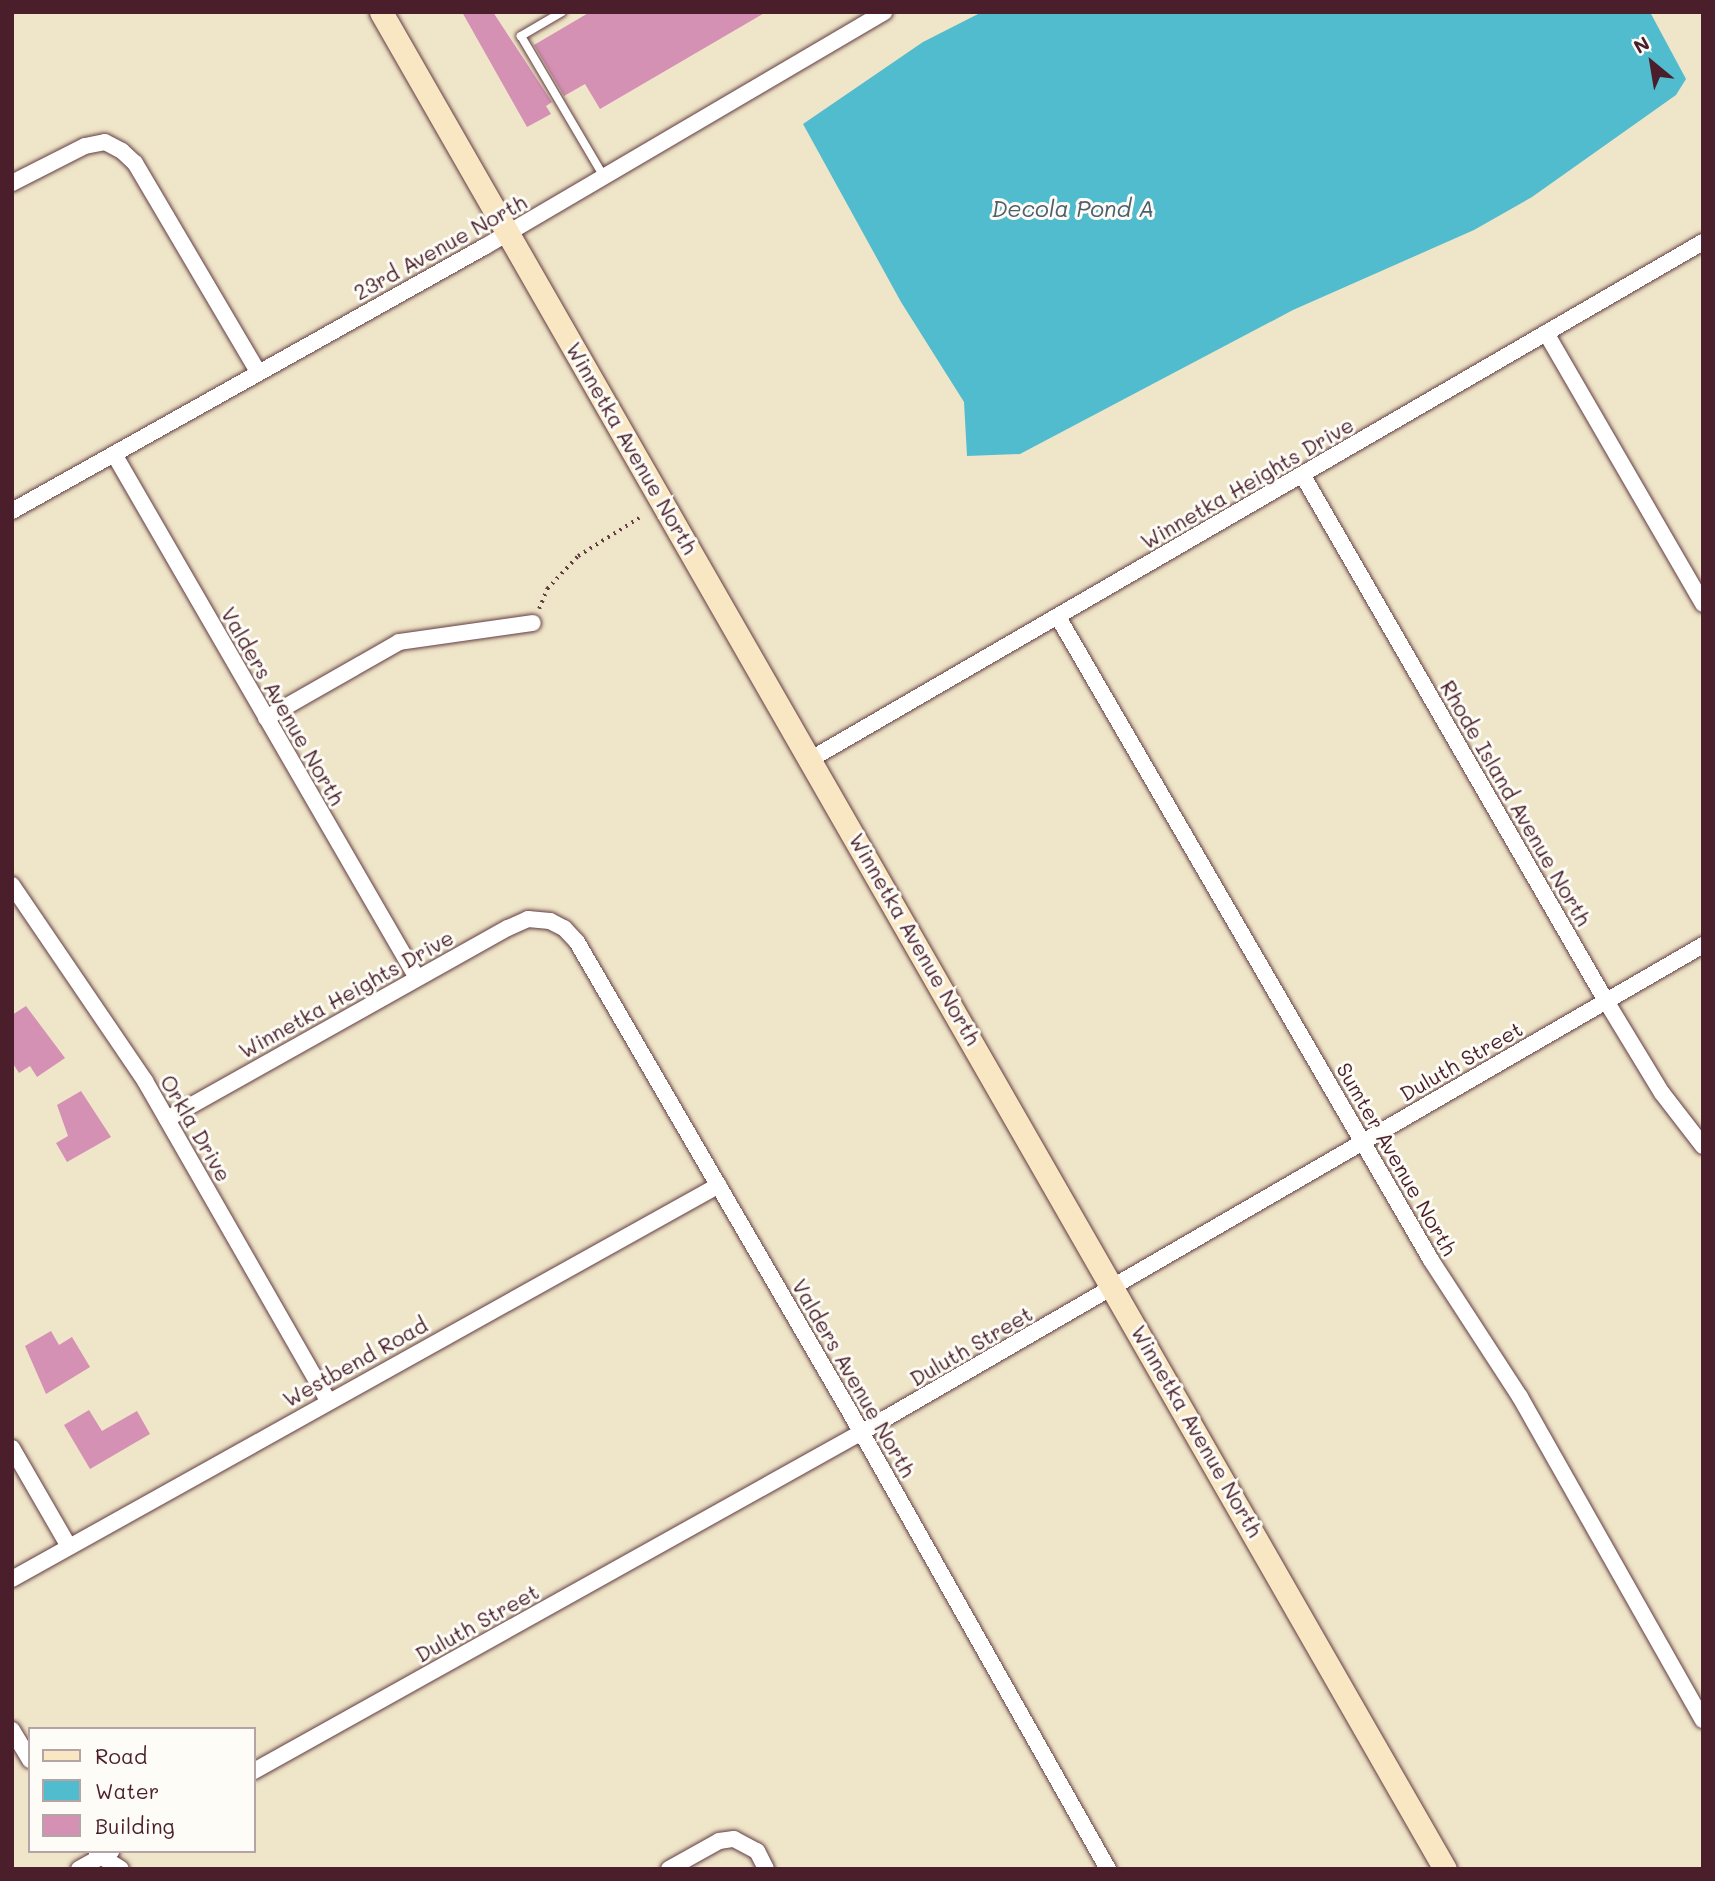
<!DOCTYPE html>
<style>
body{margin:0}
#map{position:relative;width:1715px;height:1881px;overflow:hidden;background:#efe5c8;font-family:Mali,sans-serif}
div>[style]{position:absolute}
.water>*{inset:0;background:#52bccf}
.building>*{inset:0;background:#d591b4}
.path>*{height:3.5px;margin-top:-1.75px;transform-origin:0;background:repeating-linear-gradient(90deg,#633d43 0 2px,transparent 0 7px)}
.roads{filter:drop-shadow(0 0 2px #633d43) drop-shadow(0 0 2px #633d43)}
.lane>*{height:8px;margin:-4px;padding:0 4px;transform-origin:4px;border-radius:4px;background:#fff}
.street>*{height:16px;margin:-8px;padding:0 8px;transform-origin:8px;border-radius:8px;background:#fff}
.secondary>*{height:23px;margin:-11.5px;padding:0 11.5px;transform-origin:11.5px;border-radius:11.5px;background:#f9e7c3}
span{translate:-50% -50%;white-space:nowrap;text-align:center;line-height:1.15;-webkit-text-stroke:6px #fdfcf7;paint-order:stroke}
.street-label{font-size:21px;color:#4a1f2b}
.water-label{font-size:23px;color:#4d5e6d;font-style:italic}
.frame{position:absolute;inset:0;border:14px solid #4a1f2b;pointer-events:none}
.legend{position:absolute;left:28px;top:1727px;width:228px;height:126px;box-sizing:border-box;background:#fdfcf7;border:2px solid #b5a4a5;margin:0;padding:9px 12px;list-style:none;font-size:21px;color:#4a1f2b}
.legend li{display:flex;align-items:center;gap:14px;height:35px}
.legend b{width:35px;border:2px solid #b5a4a5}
.north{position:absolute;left:1617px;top:28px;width:70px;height:70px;-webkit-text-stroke:5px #fdfcf7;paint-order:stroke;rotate:330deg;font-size:19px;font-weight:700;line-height:28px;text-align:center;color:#4a1f2b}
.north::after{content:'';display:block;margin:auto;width:24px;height:32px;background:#4a1f2b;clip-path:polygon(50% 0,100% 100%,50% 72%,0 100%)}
</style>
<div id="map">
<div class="water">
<i style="clip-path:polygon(982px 12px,1650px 12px,1686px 79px,1676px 95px,1532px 197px,1474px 230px,1293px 310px,1020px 454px,967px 456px,964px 402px,901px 302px,803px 124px,923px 42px)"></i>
</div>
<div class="building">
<i style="clip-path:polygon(462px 12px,493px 12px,552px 102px,546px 106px,551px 114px,527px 127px)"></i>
<i style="clip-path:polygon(590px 12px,766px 12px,600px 109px,585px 84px,564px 96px,534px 45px)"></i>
<i style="clip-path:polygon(26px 1006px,65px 1058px,37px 1077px,30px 1066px,19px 1073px,12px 1062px,12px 1015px)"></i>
<i style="clip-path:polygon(81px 1091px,111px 1137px,67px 1162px,56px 1143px,68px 1136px,57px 1105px)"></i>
<i style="clip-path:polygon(51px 1331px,59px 1345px,72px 1337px,90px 1367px,46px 1394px,25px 1346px)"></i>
<i style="clip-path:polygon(89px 1410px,102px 1431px,137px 1411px,150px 1434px,90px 1469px,64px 1425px)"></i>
</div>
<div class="path">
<i style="left:539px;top:609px;width:22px;rotate:-68deg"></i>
<i style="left:547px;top:589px;width:45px;rotate:-46.8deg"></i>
<i style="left:578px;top:556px;width:72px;rotate:-31.9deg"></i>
</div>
<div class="roads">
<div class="lane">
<i style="left:562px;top:12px;width:48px;rotate:149.7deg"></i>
<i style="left:521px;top:36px;width:164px;rotate:59.5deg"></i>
</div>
<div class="street">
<i style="left:12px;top:183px;width:82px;rotate:-26.9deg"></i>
<i style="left:85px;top:146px;width:20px;rotate:-11deg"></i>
<i style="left:105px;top:142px;width:19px;rotate:28deg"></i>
<i style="left:122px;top:151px;width:18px;rotate:43deg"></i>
<i style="left:135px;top:163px;width:243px;rotate:59.5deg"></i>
<i style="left:1546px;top:333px;width:313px;rotate:59.9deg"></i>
<i style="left:114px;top:454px;width:605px;rotate:59.96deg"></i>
<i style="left:1303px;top:476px;width:606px;rotate:60.01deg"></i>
<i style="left:1606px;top:1001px;width:108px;rotate:58.7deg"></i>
<i style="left:1662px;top:1093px;width:67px;rotate:52.3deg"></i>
<i style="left:12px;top:511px;width:541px;rotate:-29.22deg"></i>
<i style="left:484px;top:247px;width:464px;rotate:-30.4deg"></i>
<i style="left:1058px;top:617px;width:743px;rotate:59.88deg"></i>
<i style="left:1431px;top:1260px;width:163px;rotate:57deg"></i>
<i style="left:1520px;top:1397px;width:371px;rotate:60.5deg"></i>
<i style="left:266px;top:718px;width:153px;rotate:-29.7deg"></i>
<i style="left:399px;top:642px;width:135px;rotate:-8.1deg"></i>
<i style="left:811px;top:759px;width:1031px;rotate:-30.1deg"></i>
<i style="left:12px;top:885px;width:237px;rotate:55.8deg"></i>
<i style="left:145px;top:1081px;width:369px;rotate:60.2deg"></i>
<i style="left:167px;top:1119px;width:391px;rotate:-29.3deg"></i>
<i style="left:508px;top:928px;width:22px;rotate:-24deg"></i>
<i style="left:528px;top:919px;width:22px;rotate:5deg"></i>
<i style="left:550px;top:921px;width:16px;rotate:27deg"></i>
<i style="left:564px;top:928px;width:19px;rotate:47deg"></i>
<i style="left:577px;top:942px;width:546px;rotate:59.86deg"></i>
<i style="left:851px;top:1414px;width:523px;rotate:60.54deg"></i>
<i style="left:12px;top:1448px;width:112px;rotate:60deg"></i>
<i style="left:12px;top:1579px;width:809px;rotate:-29.13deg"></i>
<i style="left:12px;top:1730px;width:35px;rotate:59deg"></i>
<i style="left:254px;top:1771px;width:696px;rotate:-29.14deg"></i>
<i style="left:862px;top:1432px;width:972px;rotate:-30.07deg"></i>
<i style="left:97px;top:1854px;width:28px;rotate:32deg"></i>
<i style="left:79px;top:1869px;width:37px;rotate:-29deg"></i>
<i style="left:669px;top:1869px;width:57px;rotate:-29.2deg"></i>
<i style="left:719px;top:1841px;width:15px;rotate:-8deg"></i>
<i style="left:734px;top:1839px;width:26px;rotate:28deg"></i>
<i style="left:757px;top:1851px;width:20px;rotate:63deg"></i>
</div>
<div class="secondary">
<i style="left:381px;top:12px;width:2140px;rotate:60.19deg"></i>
</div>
</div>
<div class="street-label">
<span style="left:440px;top:247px;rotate:-29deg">23rd Avenue North</span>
<span style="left:632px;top:448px;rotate:60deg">Winnetka Avenue North</span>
<span style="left:1247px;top:483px;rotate:-30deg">Winnetka Heights Drive</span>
<span style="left:283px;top:706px;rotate:60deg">Valders Avenue North</span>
<span style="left:1516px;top:803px;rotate:60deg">Rhode Island Avenue North</span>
<span style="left:915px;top:939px;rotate:60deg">Winnetka Avenue North</span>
<span style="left:346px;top:994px;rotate:-29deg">Winnetka Heights Drive</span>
<span style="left:1461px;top:1061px;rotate:-30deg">Duluth Street</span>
<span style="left:196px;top:1128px;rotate:60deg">Orkla Drive</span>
<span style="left:1397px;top:1159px;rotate:60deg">Sumter Avenue North</span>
<span style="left:971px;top:1346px;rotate:-30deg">Duluth Street</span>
<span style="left:355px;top:1362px;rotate:-29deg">Westbend Road</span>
<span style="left:854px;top:1378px;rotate:60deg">Valders Avenue North</span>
<span style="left:1197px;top:1431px;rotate:60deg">Winnetka Avenue North</span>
<span style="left:477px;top:1623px;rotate:-29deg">Duluth Street</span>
</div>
<div class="water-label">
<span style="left:1073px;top:208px">Decola Pond A</span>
</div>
<div class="frame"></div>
<ul class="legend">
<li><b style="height:9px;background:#f9e7c3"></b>Road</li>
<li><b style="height:19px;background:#52bccf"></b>Water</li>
<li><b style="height:19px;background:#d591b4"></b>Building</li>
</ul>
<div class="north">N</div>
</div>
